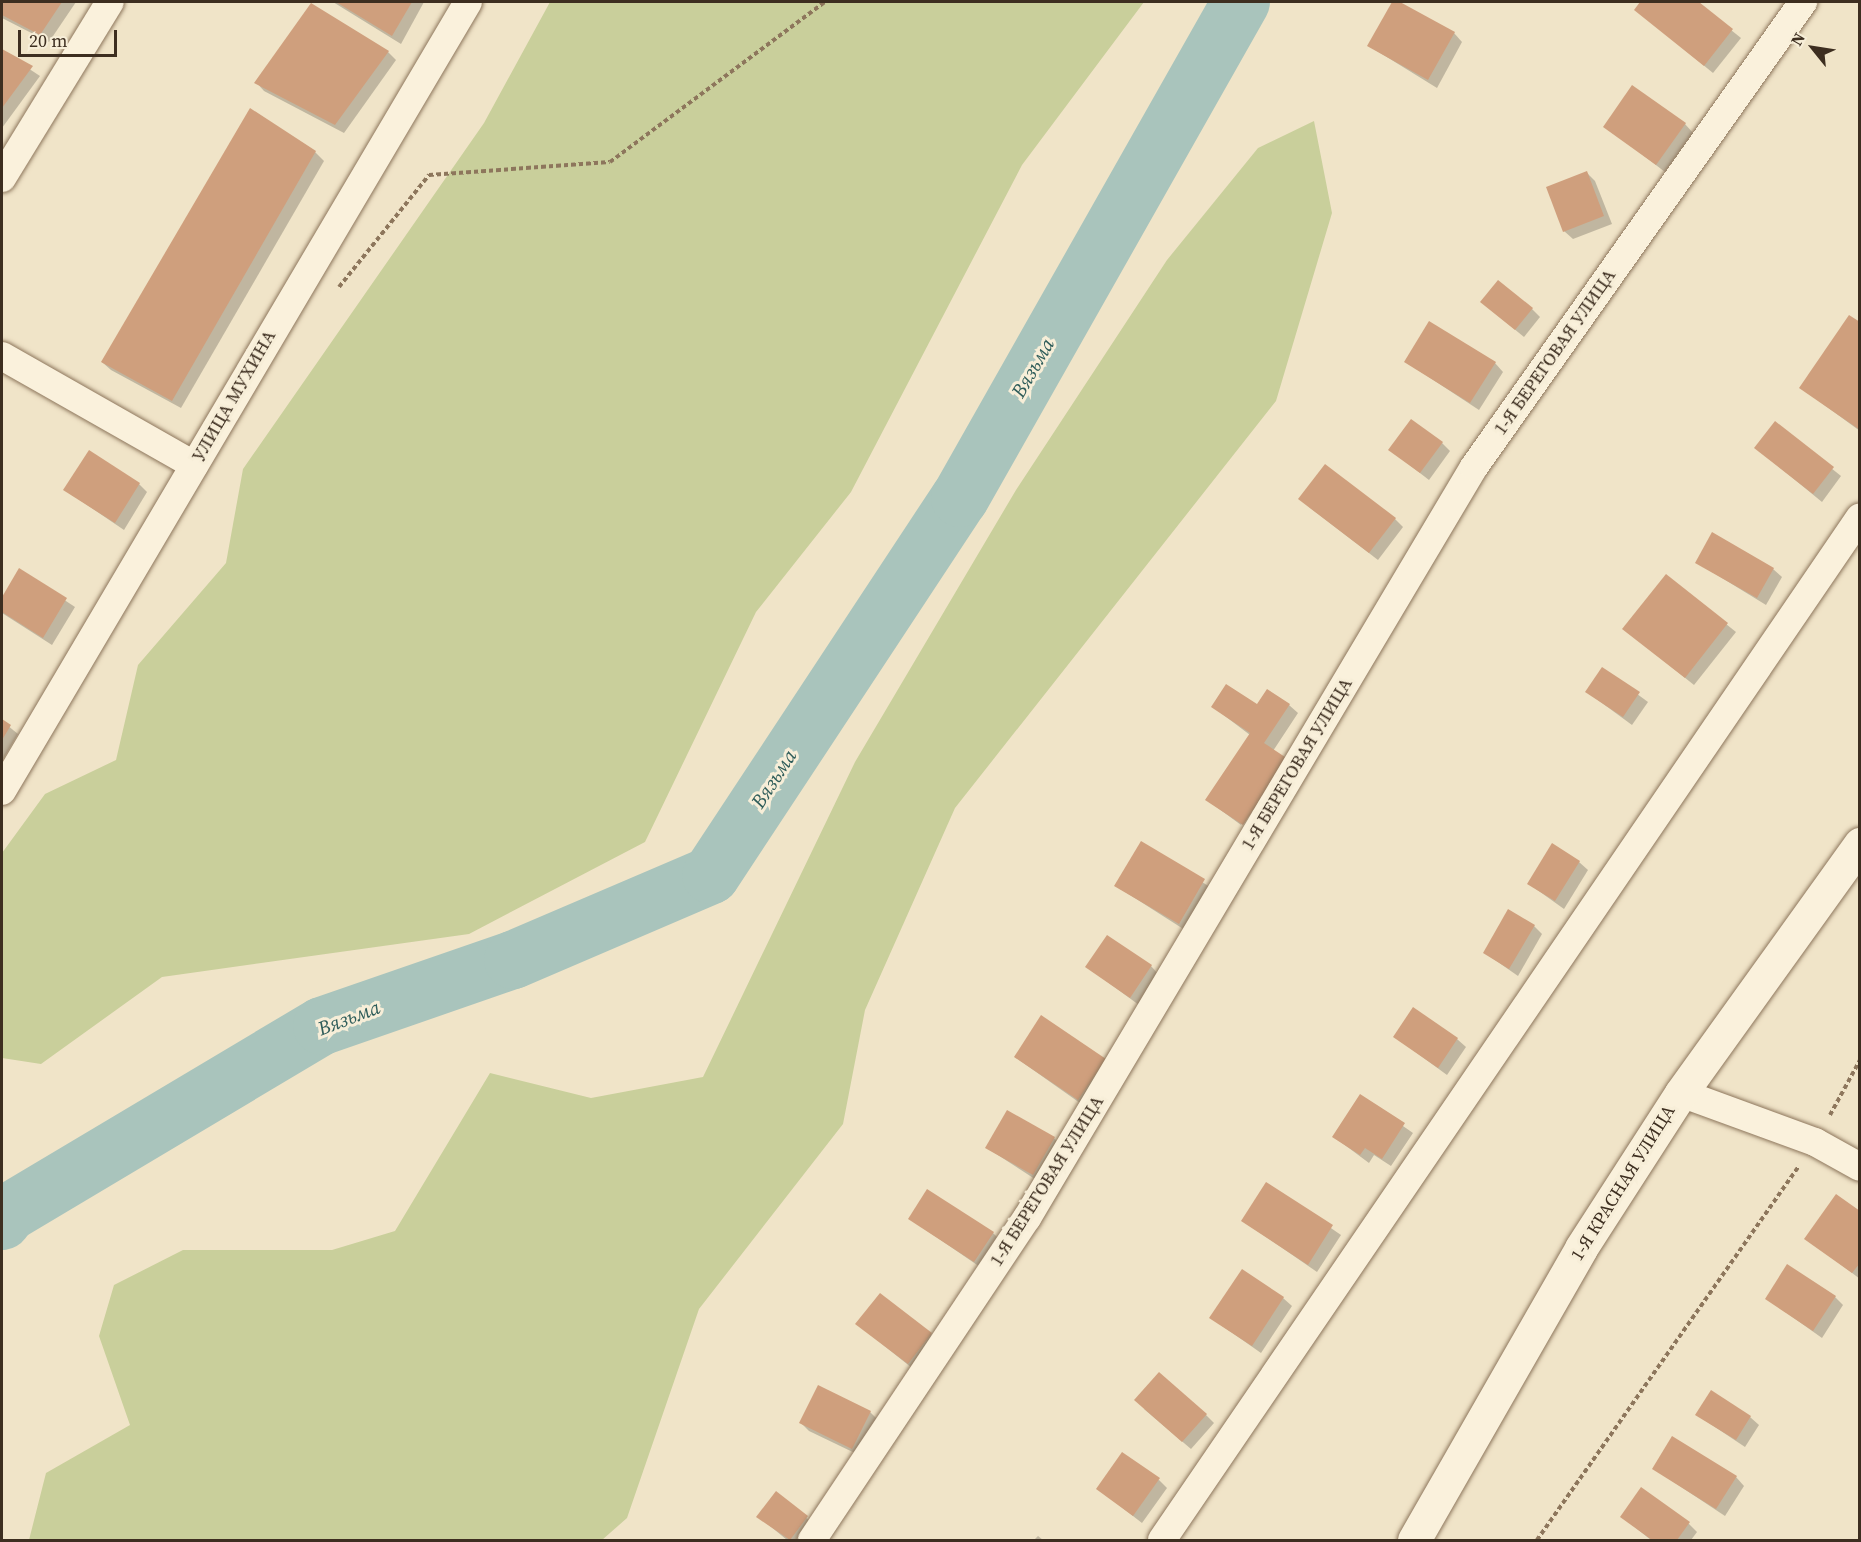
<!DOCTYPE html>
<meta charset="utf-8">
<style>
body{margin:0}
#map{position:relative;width:1861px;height:1542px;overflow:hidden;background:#f0e4c8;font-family:"Source Serif 4",serif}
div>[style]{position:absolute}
.green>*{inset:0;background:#c9cf9b}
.shadow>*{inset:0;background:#0003}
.river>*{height:58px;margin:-29px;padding:0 29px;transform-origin:29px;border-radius:29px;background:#a9c4bc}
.building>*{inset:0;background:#cf9f7d}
.path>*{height:4px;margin-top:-2px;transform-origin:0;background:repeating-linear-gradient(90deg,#8d765c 0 4.5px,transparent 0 7.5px)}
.roads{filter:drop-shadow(0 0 2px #8d765c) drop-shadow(0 0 2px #8d765c)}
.street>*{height:28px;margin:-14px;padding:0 14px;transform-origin:14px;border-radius:14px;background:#faf1dc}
.secondary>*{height:33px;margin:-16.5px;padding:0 16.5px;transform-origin:16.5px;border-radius:16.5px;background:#faf1dc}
span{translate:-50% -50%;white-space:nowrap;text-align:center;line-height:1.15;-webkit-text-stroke:6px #f7eed8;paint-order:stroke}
.street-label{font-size:18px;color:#3d2e20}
.water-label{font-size:20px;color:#2f5d5a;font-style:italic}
.frame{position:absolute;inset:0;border:3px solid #3d2e20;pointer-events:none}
.north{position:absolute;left:1783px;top:18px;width:60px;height:60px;-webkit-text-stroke:4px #f7eed8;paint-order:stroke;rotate:300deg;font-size:16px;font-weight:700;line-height:24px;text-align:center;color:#3d2e20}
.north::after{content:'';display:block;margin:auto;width:21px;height:27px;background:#3d2e20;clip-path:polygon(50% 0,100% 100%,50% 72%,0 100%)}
.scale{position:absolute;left:18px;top:30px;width:99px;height:27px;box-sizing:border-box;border:3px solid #3d2e20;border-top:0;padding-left:8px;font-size:18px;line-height:21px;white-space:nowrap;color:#3d2e20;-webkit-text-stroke:4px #f7eed8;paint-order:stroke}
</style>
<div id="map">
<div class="green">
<i style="clip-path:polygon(550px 2px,1144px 2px,1022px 165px,851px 492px,756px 612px,645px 842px,469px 934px,162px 977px,41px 1064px,2px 1058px,2px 853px,45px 794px,116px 760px,138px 665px,226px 563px,243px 469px,484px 123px)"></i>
<i style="clip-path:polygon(1314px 121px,1332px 213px,1276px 401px,955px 808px,865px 1010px,843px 1124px,699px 1309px,627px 1518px,602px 1540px,29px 1540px,46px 1473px,130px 1425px,99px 1336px,114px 1285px,183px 1250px,332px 1250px,395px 1231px,490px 1073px,591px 1098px,703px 1077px,855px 762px,1016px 490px,1167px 260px,1258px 148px)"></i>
</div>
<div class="shadow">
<i style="clip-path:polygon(2px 2px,76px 2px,49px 42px,2px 18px)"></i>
<i style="clip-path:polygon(333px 2px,424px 2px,401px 44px)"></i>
<i style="clip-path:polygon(1394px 2px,1454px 33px,1462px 42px,1437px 88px,1369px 46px)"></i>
<i style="clip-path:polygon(1642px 2px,1696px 2px,1741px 38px,1713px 73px,1636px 10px)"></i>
<i style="clip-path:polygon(2px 51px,40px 76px,2px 128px)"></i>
<i style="clip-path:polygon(388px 52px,396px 60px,344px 133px,264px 91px,256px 82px)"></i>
<i style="clip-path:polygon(1685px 124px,1693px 133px,1665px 172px,1605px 126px)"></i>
<i style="clip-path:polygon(315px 152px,324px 161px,181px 408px,111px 370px,102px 362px)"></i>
<i style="clip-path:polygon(1587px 173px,1595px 181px,1612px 224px,1573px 239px,1564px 231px)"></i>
<i style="clip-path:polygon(1532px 309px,1540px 317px,1524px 337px,1491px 310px)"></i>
<i style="clip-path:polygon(1860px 324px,1860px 431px,1801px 388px)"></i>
<i style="clip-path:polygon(1406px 362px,1495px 363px,1503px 372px,1479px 410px)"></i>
<i style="clip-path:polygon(1775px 423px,1841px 476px,1822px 502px,1756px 448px)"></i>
<i style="clip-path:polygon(1442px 443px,1450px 451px,1429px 480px,1390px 450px)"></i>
<i style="clip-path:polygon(139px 484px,147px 492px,124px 530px,65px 490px)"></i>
<i style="clip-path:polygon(1309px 507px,1395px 519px,1403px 527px,1378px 560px)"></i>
<i style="clip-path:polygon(1696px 562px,1773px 569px,1782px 577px,1766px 605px)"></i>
<i style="clip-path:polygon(19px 570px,75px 607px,52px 645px,2px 613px,2px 600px)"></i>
<i style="clip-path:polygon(1666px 576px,1736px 632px,1694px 685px,1624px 629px)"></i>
<i style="clip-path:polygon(1603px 669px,1648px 702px,1632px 725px,1587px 692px)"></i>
<i style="clip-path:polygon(1289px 705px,1298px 713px,1273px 751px,1285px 759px,1241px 825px,1207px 800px,1250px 735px,1213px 707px)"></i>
<i style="clip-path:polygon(2px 721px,18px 734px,2px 761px)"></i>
<i style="clip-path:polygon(1141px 843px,1213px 889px,1188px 932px,1116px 886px)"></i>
<i style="clip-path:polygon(1579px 862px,1588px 870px,1564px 909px,1529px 884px)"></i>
<i style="clip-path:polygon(1534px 926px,1542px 934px,1518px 976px,1485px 953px)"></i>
<i style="clip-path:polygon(1151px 966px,1159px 975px,1139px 1005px,1087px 967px)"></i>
<i style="clip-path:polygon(1395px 1037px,1457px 1039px,1466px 1047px,1447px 1075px)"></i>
<i style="clip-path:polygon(1015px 1057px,1114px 1068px,1087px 1108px)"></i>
<i style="clip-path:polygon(1360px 1096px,1413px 1133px,1391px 1166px,1374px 1155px,1369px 1163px,1334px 1137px)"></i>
<i style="clip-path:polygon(1054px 1138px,1062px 1147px,1041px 1183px,987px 1148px)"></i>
<i style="clip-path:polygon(1267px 1184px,1341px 1235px,1317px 1272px,1243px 1221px)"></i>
<i style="clip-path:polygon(1860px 1213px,1860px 1279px,1806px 1238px)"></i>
<i style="clip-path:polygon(910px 1219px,993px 1233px,1001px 1241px,983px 1269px)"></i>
<i style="clip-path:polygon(1835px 1297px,1843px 1305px,1822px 1338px,1767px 1299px)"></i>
<i style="clip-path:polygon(1283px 1298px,1292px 1306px,1261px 1353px,1211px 1318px)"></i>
<i style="clip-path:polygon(857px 1324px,931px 1334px,939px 1342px,917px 1372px)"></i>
<i style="clip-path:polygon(1144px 1409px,1206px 1415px,1214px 1423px,1191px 1449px)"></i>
<i style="clip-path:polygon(870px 1412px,878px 1420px,861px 1456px,809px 1431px,801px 1423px)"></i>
<i style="clip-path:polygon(1697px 1415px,1750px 1417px,1759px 1425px,1745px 1447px)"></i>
<i style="clip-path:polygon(1654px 1469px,1736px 1477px,1744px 1486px,1725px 1516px)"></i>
<i style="clip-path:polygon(1159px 1480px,1167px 1488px,1142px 1523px,1098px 1489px)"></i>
<i style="clip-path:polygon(776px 1493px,816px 1526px,804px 1540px,787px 1540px,758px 1516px)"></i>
<i style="clip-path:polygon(1622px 1517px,1689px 1524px,1697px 1532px,1691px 1540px,1651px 1540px)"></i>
<i style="clip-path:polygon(1038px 1536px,1043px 1540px,1034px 1540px)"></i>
</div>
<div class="river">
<i style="left:2px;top:1221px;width:10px;rotate:-53deg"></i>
<i style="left:8px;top:1213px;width:365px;rotate:-30.8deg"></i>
<i style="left:322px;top:1026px;width:202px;rotate:-19.1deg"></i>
<i style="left:513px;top:960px;width:215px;rotate:-23.2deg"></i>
<i style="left:711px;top:875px;width:452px;rotate:-56.6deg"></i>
<i style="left:960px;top:498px;width:570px;rotate:-60.47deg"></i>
</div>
<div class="building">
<i style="clip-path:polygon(2px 2px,62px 2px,40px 35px,2px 15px)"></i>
<i style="clip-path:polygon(336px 2px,412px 2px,392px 36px)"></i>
<i style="clip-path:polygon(1392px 2px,1400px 2px,1455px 32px,1428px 80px,1367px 46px)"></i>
<i style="clip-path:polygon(1640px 2px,1699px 2px,1733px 29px,1704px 66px,1634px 10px)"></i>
<i style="clip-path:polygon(311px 3px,389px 51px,335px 125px,254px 83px)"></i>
<i style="clip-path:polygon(2px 49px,33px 66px,2px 108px)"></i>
<i style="clip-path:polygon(1632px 85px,1686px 123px,1656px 165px,1603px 127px)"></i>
<i style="clip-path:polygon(250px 108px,316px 151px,172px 401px,101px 362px)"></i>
<i style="clip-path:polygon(1587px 171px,1604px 216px,1563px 232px,1546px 187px)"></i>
<i style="clip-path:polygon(1498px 280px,1533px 308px,1515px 330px,1480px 302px)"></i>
<i style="clip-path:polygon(1849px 315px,1860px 322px,1860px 430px,1799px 388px)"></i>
<i style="clip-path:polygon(1429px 321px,1496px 362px,1470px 403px,1404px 362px)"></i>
<i style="clip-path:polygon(1411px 419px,1443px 442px,1420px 473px,1388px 450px)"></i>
<i style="clip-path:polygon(1775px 421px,1834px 467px,1813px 494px,1754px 448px)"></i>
<i style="clip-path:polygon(89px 450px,140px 483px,115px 523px,63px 490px)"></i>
<i style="clip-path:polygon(1325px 464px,1396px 518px,1369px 553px,1298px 499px)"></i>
<i style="clip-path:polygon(1712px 532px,1774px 568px,1757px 598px,1695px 563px)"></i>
<i style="clip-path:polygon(19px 568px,67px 598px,43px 638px,2px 612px,2px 597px)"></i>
<i style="clip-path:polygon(1666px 574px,1728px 623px,1685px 678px,1622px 629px)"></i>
<i style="clip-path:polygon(1602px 667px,1640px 692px,1623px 717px,1585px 692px)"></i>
<i style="clip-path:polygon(1226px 684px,1257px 704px,1267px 689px,1290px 704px,1264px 743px,1288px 759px,1243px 825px,1205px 800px,1250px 733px,1211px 707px)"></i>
<i style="clip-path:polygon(2px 719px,11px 725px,2px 740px)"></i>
<i style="clip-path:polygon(1141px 841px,1205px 879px,1179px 924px,1114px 886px)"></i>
<i style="clip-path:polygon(1552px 843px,1580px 861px,1555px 901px,1527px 884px)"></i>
<i style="clip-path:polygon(1508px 909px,1535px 925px,1509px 969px,1483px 953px)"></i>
<i style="clip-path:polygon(1107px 935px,1152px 965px,1130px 998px,1085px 967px)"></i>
<i style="clip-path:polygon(1413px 1007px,1458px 1038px,1438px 1068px,1393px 1037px)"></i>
<i style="clip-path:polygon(1041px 1015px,1106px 1059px,1078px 1100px,1014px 1057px)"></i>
<i style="clip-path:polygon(1360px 1094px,1405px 1123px,1382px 1159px,1365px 1148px,1360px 1155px,1332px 1137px)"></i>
<i style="clip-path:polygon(1007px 1110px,1055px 1137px,1033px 1175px,985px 1148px)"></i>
<i style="clip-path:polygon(1266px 1182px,1333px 1225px,1308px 1265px,1241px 1221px)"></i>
<i style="clip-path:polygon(927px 1189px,994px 1232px,974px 1262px,908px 1219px)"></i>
<i style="clip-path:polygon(1836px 1194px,1860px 1211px,1860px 1263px,1852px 1273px,1804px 1239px)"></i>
<i style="clip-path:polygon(1787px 1264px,1836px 1296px,1813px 1331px,1765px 1299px)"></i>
<i style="clip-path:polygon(1242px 1269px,1284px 1297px,1252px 1346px,1209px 1318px)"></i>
<i style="clip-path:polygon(880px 1293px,932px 1333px,908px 1364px,855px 1324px)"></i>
<i style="clip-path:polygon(1159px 1372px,1207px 1414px,1182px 1442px,1134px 1400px)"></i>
<i style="clip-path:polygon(818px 1385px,871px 1411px,852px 1449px,799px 1423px)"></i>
<i style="clip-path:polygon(1711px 1390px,1751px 1416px,1736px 1440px,1695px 1415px)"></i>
<i style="clip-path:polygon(1672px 1436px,1737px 1476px,1716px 1509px,1652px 1469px)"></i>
<i style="clip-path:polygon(1122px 1452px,1160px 1478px,1133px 1516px,1096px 1489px)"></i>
<i style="clip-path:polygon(1641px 1487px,1690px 1522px,1677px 1540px,1652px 1540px,1620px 1517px)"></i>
<i style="clip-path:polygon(776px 1491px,808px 1516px,790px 1540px,756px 1517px)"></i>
</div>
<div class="path">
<i style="left:339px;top:287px;width:144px;rotate:-51.2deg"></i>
<i style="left:429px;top:175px;width:181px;rotate:-4.1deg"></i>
<i style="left:610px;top:162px;width:268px;rotate:-36.7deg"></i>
<i style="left:1830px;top:1115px;width:63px;rotate:-61.4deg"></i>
<i style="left:1537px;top:1540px;width:455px;rotate:-55deg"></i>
</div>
<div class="roads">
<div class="street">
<i style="left:2px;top:178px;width:206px;rotate:-58.5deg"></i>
<i style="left:2px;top:356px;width:221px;rotate:29.6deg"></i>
<i style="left:2px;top:791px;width:916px;rotate:-59.43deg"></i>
<i style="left:1681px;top:1093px;width:143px;rotate:20.1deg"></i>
<i style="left:1815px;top:1142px;width:51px;rotate:29.1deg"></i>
<i style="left:812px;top:1540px;width:387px;rotate:-56.3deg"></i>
<i style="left:1027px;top:1218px;width:874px;rotate:-59.24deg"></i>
<i style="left:1474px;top:467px;width:570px;rotate:-54.72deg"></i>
<i style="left:1162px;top:1540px;width:1238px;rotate:-55.69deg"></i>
</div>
<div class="secondary">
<i style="left:1414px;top:1540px;width:336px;rotate:-60.2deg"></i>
<i style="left:1581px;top:1248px;width:184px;rotate:-57.2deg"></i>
<i style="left:1681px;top:1093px;width:307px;rotate:-54.3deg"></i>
</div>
</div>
<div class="street-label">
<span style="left:1555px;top:352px;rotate:-55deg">1-Я БЕРЕГОВАЯ УЛИЦА</span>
<span style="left:234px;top:396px;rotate:-60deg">УЛИЦА МУХИНА</span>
<span style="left:1297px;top:764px;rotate:-59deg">1-Я БЕРЕГОВАЯ УЛИЦА</span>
<span style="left:1047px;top:1181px;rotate:-58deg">1-Я БЕРЕГОВАЯ УЛИЦА</span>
<span style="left:1623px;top:1183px;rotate:-58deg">1-Я КРАСНАЯ УЛИЦА</span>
</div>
<div class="water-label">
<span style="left:1033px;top:368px;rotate:-60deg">Вязьма</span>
<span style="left:774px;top:779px;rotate:-57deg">Вязьма</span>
<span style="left:349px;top:1018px;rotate:-21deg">Вязьма</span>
</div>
<div class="frame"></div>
<div class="north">N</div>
<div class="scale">20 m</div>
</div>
